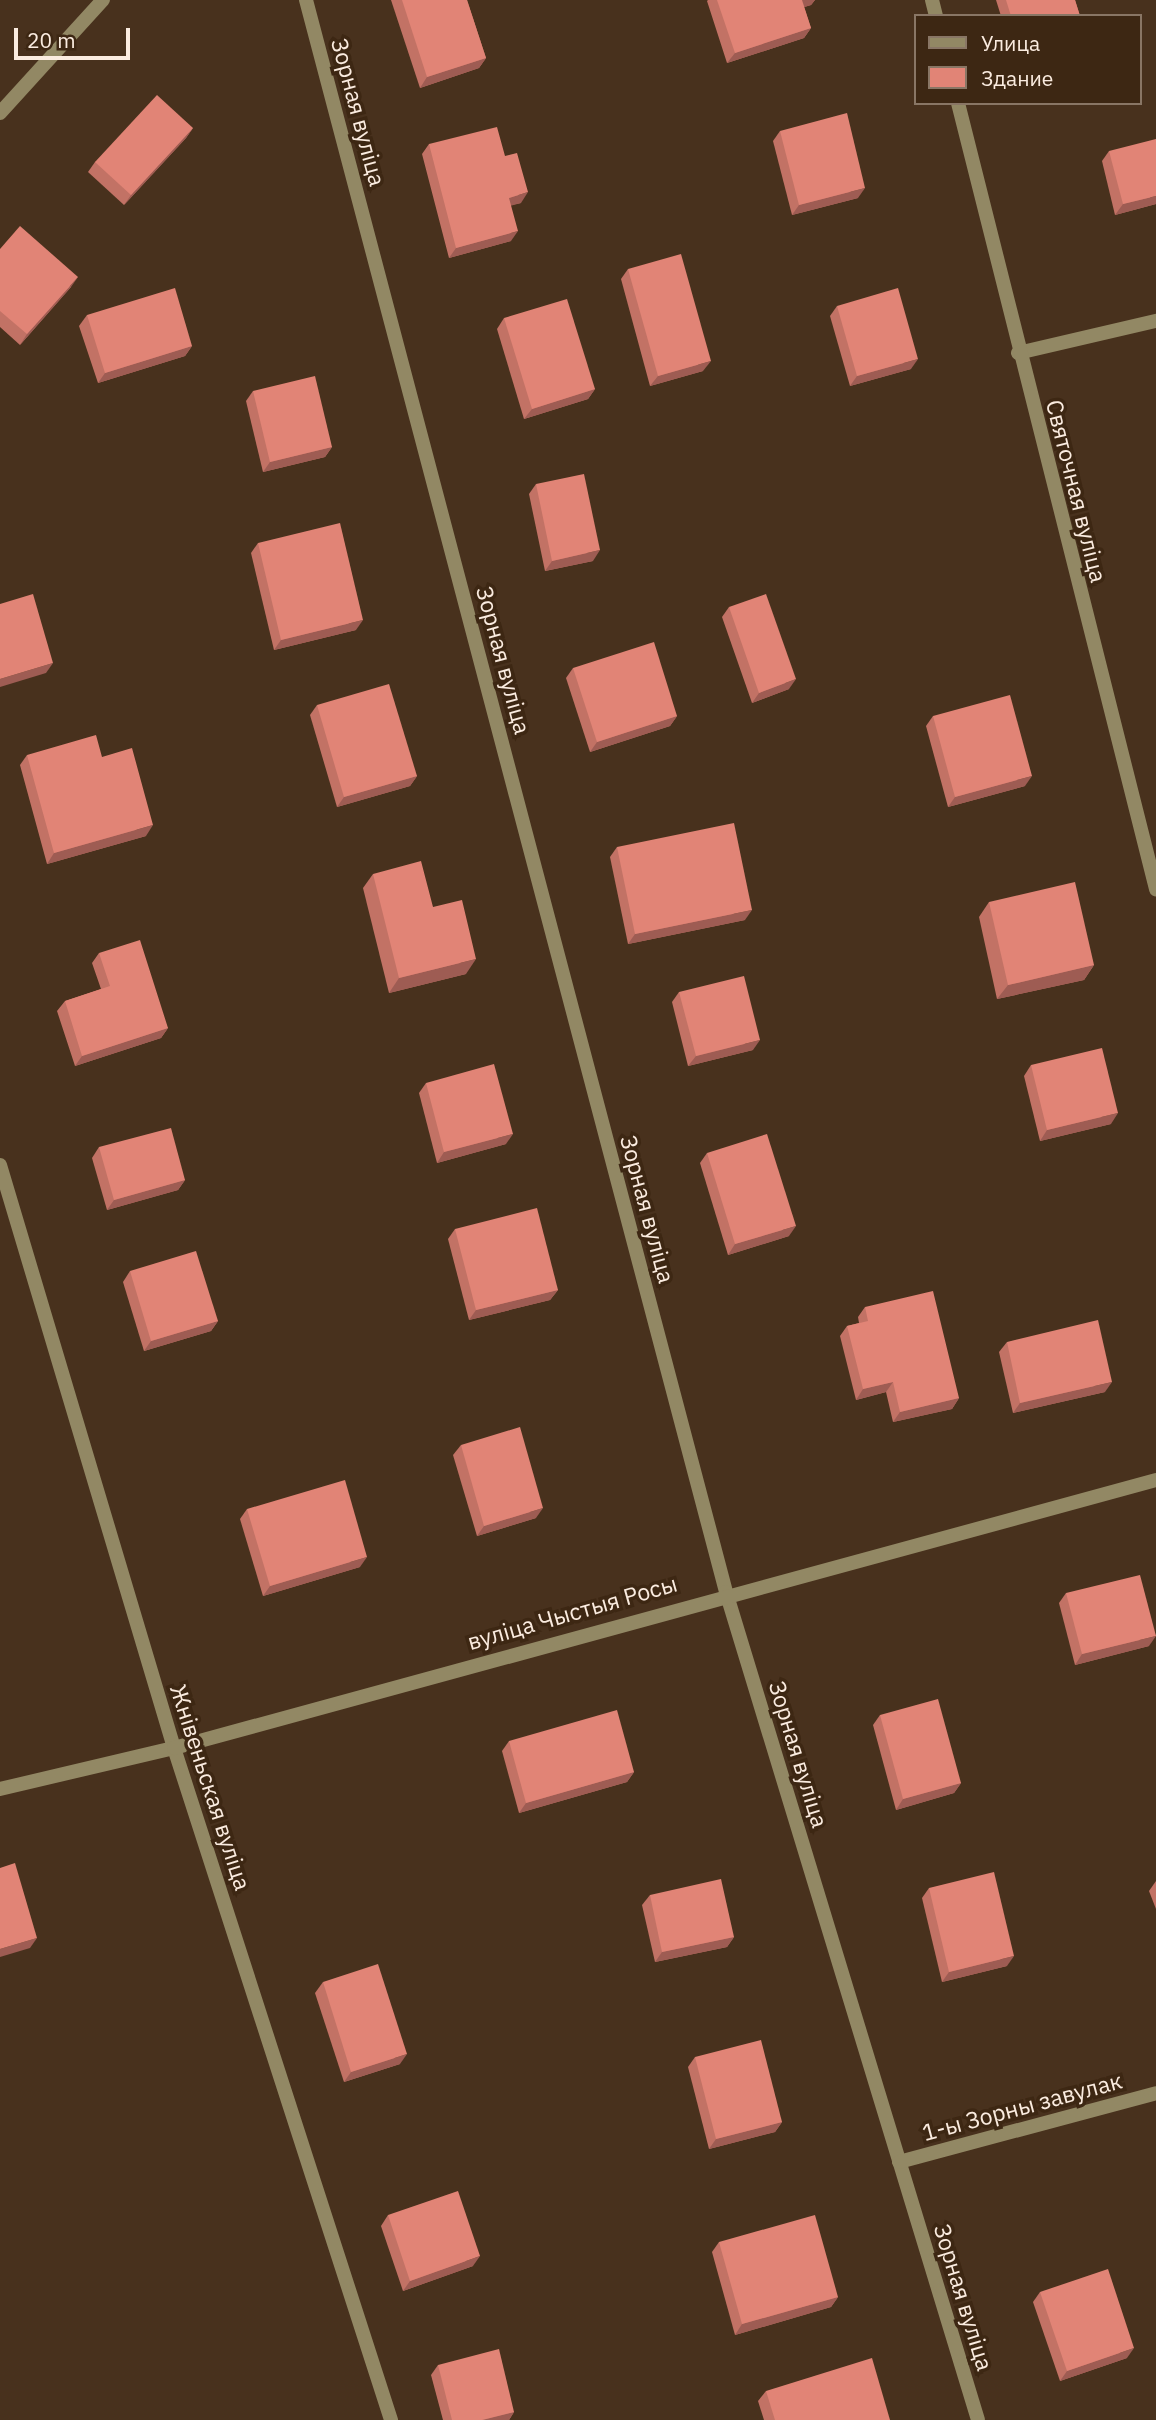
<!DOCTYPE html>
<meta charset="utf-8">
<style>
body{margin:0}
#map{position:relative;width:1156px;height:2420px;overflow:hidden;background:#48311d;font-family:"IBM Plex Sans",sans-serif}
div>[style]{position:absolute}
.service>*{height:14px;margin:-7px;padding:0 7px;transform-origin:7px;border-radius:7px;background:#928864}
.minor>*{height:14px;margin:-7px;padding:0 7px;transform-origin:7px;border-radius:7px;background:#928864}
.wall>*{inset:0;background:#c27265}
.shaded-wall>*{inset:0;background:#9e5c53}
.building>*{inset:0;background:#e18476}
span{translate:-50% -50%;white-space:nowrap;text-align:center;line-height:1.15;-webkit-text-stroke:7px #3d2713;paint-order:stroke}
.street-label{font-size:23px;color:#fbece0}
.legend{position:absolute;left:914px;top:14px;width:228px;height:91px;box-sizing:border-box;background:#3d2713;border:2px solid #897665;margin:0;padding:9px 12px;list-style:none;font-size:21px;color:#fbece0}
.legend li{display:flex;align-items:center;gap:14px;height:35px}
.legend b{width:35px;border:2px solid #897665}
.scale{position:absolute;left:14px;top:28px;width:116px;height:32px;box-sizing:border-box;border:4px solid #fbece0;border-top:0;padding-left:9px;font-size:21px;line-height:24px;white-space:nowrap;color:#fbece0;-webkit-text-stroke:5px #3d2713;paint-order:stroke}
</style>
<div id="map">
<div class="service">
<i style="left:1018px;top:353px;width:142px;rotate:-13.1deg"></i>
</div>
<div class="minor">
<i style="left:306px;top:0;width:1646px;rotate:75.22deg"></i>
<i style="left:726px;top:1592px;width:865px;rotate:73.07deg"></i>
<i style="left:932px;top:0;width:16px;rotate:76deg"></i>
<i style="left:958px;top:103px;width:811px;rotate:75.86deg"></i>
<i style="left:0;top:113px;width:153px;rotate:-47.7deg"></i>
<i style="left:0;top:1165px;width:608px;rotate:73.38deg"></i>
<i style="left:174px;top:1748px;width:706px;rotate:72.1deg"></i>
<i style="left:0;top:1789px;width:179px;rotate:-13.3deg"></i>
<i style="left:174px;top:1748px;width:1018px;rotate:-15.26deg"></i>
<i style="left:899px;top:2162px;width:266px;rotate:-15deg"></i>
</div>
<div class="wall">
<i style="clip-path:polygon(391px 0,467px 0,486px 58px,479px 68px,420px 88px)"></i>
<i style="clip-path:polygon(708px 0,815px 0,811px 5px,804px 7px,811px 28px,804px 38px,727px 63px,707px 1px)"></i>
<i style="clip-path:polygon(996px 0,1075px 0,1080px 16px,1001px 16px)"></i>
<i style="clip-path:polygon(193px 128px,186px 138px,124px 205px,88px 172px,95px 162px)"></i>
<i style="clip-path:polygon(780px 131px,858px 198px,792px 215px,773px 141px)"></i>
<i style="clip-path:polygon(429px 144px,505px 156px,521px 203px,511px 205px,511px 241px,449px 258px,422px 154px)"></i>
<i style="clip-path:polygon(1109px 151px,1156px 204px,1115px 215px,1102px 161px)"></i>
<i style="clip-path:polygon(0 249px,71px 287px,20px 345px,0 327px)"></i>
<i style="clip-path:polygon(628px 269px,703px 371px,650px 386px,621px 279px)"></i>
<i style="clip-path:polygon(837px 306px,911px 369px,850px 386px,830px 316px)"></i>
<i style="clip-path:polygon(87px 315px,192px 346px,185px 356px,98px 383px,79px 326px)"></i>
<i style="clip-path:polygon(504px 318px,595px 389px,588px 399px,524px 419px,497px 329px)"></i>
<i style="clip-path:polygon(253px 391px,332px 447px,325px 457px,263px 472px,246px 401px)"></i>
<i style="clip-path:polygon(536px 484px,593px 561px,545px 571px,529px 494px)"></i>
<i style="clip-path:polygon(258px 543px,356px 630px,274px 650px,251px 553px)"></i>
<i style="clip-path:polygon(729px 607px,789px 689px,752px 703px,722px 617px)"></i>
<i style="clip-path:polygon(573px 668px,677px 716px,670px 726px,590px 752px,566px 678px)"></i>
<i style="clip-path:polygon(317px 705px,417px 776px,410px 786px,337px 807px,310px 715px)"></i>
<i style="clip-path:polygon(933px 716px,1025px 786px,948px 807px,926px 726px)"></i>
<i style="clip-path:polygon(27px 755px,146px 836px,47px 864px,20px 765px)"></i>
<i style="clip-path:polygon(617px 847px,745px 920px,628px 944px,610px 857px)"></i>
<i style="clip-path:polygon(373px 874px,433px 907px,466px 974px,389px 993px,363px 888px)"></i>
<i style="clip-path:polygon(989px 902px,1094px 965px,1084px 980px,997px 999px,979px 917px)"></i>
<i style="clip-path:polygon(99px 953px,168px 1028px,161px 1038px,75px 1066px,57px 1011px,65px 1001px,101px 989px,92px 963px)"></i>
<i style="clip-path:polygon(679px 992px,753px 1050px,688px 1066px,672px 1002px)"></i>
<i style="clip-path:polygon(1031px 1065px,1111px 1124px,1040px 1141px,1024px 1076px)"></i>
<i style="clip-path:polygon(426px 1083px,506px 1144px,437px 1163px,419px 1093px)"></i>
<i style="clip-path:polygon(99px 1147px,185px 1180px,178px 1190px,107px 1210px,92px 1158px)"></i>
<i style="clip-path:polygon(707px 1153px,789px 1236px,728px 1255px,700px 1163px)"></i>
<i style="clip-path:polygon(455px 1229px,558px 1290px,550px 1300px,469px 1320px,448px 1239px)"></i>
<i style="clip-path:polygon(130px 1271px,218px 1321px,211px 1331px,144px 1351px,123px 1282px)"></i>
<i style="clip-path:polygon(865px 1307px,959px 1398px,952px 1409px,893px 1422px,886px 1392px,856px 1400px,840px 1336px,847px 1326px,859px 1323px,858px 1317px)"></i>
<i style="clip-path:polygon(1007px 1342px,1105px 1392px,1013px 1413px,999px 1352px)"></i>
<i style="clip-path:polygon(461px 1445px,536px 1518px,477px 1536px,453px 1455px)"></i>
<i style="clip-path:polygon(247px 1509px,360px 1567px,263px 1596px,240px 1519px)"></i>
<i style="clip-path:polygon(1066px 1593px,1149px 1646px,1075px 1665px,1059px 1603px)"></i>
<i style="clip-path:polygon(880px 1715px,961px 1783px,954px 1793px,896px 1810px,873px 1725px)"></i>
<i style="clip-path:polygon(509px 1741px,634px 1772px,627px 1782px,519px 1813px,502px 1751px)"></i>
<i style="clip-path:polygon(1156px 1881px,1156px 1909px,1149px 1891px)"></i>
<i style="clip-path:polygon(929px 1888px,1007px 1966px,942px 1982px,922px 1898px)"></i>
<i style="clip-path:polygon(650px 1895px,734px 1937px,727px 1947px,655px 1962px,642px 1905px)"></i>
<i style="clip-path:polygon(323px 1982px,400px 2064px,344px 2082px,315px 1993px)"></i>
<i style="clip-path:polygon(695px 2057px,782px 2122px,775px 2132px,709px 2149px,688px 2067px)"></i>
<i style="clip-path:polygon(388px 2215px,473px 2266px,403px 2291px,381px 2226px)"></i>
<i style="clip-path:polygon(719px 2242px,838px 2297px,831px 2307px,735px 2335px,712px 2252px)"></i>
<i style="clip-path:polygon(1040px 2292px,1127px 2358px,1060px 2381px,1033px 2302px)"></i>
<i style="clip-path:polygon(438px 2365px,514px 2412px,509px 2420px,443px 2420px,431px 2375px)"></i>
<i style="clip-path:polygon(766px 2391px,890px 2420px,764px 2420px,758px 2401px)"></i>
</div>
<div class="shaded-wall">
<i style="clip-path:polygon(802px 0,815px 0,811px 5px,795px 10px)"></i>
<i style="clip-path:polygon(811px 28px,804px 38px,727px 63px,735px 53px)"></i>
<i style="clip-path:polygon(486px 58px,479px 68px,420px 88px,427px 77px)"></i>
<i style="clip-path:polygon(193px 128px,186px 138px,124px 205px,131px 195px)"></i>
<i style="clip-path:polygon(865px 188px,858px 198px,792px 215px,799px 205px)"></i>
<i style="clip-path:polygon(528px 192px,521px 203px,502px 208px,509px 198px)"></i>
<i style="clip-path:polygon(1156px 196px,1156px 204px,1115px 215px,1123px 204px)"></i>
<i style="clip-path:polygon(518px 231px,511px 241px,449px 258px,456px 248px)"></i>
<i style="clip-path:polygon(78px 277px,71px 287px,20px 345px,27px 334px)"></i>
<i style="clip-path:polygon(192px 346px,185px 356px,98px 383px,105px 373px)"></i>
<i style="clip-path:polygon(918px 359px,911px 369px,850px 386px,857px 376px)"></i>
<i style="clip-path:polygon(711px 361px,703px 371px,650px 386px,658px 376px)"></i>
<i style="clip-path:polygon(595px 389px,588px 399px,524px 419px,532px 409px)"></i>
<i style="clip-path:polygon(332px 447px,325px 457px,263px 472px,270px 462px)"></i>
<i style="clip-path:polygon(600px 550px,593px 561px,545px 571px,552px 561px)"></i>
<i style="clip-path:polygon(363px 620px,356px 630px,274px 650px,281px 640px)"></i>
<i style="clip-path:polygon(53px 663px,46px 673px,0 687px,0 679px)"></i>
<i style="clip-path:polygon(796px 679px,789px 689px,752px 703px,759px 693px)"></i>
<i style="clip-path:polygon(677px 716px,670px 726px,590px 752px,597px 742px)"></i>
<i style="clip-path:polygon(417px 776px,410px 786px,337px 807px,344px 797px)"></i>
<i style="clip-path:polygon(1032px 776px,1025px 786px,948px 807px,955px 797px)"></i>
<i style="clip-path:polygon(153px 825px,146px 836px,47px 864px,54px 853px)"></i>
<i style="clip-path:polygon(752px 910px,745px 920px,628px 944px,635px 934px)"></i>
<i style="clip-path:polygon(476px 959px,466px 974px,389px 993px,399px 978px)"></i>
<i style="clip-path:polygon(1094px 965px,1084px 980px,997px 999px,1008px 985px)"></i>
<i style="clip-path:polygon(168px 1028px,161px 1038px,75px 1066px,82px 1056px)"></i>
<i style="clip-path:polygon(760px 1040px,753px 1050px,688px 1066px,696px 1056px)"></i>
<i style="clip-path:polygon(1118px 1113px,1111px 1124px,1040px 1141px,1047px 1130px)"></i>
<i style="clip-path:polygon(513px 1134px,506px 1144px,437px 1163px,444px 1152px)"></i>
<i style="clip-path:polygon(185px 1180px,178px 1190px,107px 1210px,114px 1200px)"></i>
<i style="clip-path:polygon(796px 1226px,789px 1236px,728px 1255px,735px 1244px)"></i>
<i style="clip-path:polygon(558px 1290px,550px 1300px,469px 1320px,476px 1310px)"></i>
<i style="clip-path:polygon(218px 1321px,211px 1331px,144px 1351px,151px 1341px)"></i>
<i style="clip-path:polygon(893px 1382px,886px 1392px,856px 1400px,863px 1389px)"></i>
<i style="clip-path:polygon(1112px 1382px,1105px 1392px,1013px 1413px,1020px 1403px)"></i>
<i style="clip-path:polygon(959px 1398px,952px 1409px,893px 1422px,900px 1412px)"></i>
<i style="clip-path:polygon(543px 1508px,536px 1518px,477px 1536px,484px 1526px)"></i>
<i style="clip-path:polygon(367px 1557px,360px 1567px,263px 1596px,270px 1586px)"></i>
<i style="clip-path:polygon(1156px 1636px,1149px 1646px,1075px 1665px,1082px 1654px)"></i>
<i style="clip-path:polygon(634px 1772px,627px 1782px,519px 1813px,526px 1803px)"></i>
<i style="clip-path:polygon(961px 1783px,954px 1793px,896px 1810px,903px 1799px)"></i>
<i style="clip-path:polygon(734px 1937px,727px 1947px,655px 1962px,662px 1952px)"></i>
<i style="clip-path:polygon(37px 1938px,30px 1948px,0 1957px,0 1949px)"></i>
<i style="clip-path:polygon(1014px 1956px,1007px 1966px,942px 1982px,949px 1972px)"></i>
<i style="clip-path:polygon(407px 2054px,400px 2064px,344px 2082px,351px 2072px)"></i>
<i style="clip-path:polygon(782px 2122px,775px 2132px,709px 2149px,716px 2139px)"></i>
<i style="clip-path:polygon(480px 2256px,473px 2266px,403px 2291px,410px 2281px)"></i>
<i style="clip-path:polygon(838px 2297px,831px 2307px,735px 2335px,742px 2324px)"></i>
<i style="clip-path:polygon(1134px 2348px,1127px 2358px,1060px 2381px,1067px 2371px)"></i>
<i style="clip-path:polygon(514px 2412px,509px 2420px,482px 2420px)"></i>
</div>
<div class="building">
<i style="clip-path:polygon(402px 0,467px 0,486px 58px,427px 77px)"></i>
<i style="clip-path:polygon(717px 0,802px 0,811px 28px,735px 53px)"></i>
<i style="clip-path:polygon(1006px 0,1075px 0,1080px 16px,1011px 16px)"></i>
<i style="clip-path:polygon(157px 95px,193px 128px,131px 195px,95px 162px)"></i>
<i style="clip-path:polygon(847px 113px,865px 188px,799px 205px,780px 131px)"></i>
<i style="clip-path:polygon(497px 127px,505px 156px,517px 153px,528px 192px,509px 198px,518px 231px,456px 248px,429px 144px)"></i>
<i style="clip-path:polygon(1156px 139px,1156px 196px,1123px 204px,1109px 151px)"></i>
<i style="clip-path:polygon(20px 226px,78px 277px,27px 334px,0 311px,0 249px)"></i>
<i style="clip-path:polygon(681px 254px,711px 361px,658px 376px,628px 269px)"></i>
<i style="clip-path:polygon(175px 288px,192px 346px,105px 373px,87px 315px)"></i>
<i style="clip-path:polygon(898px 288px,918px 359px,857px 376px,837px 306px)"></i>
<i style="clip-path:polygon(567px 299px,595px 389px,532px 409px,504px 318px)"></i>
<i style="clip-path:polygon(315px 376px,332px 447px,270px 462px,253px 391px)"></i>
<i style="clip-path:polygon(584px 474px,600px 550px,552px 561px,536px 484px)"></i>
<i style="clip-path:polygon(340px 523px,363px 620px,281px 640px,258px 543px)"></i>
<i style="clip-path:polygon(33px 594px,53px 663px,0 679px,0 604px)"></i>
<i style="clip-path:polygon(766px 594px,796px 679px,759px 693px,729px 607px)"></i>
<i style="clip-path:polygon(654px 642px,677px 716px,597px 742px,573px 668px)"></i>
<i style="clip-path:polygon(389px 684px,417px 776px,344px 797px,317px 705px)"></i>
<i style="clip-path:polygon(1010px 695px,1032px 776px,955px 797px,933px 716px)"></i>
<i style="clip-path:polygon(96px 735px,102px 757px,132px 748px,153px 825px,54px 853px,27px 755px)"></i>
<i style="clip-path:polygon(734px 823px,752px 910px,635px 934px,617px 847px)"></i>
<i style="clip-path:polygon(421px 861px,433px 907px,462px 900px,476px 959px,399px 978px,373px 874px)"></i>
<i style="clip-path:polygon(1075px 882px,1094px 965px,1008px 985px,989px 902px)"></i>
<i style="clip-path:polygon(140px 940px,168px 1028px,82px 1056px,65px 1001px,110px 986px,99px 953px)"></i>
<i style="clip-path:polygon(744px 976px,760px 1040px,696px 1056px,679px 992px)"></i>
<i style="clip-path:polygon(1102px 1048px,1118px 1113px,1047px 1130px,1031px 1065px)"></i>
<i style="clip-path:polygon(494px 1064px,513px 1134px,444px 1152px,426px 1083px)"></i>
<i style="clip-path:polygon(171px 1128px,185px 1180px,114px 1200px,99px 1147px)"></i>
<i style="clip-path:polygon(767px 1134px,796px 1226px,735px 1244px,707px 1153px)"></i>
<i style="clip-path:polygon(537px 1208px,558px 1290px,476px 1310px,455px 1229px)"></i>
<i style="clip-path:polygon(196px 1251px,218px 1321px,151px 1341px,130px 1271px)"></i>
<i style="clip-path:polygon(933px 1291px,959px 1398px,900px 1412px,893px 1382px,863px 1389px,847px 1326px,868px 1321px,865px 1307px)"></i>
<i style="clip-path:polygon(1098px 1320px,1112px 1382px,1020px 1403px,1007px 1342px)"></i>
<i style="clip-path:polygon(520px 1427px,543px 1508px,484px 1526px,461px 1445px)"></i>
<i style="clip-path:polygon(345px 1480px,367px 1557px,270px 1586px,247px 1509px)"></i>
<i style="clip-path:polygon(1140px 1575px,1156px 1636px,1082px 1654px,1066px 1593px)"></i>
<i style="clip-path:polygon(938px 1699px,961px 1783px,903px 1799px,880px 1715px)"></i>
<i style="clip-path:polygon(617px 1710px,634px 1772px,526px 1803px,509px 1741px)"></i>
<i style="clip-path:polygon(15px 1863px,37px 1938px,0 1949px,0 1868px)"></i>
<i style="clip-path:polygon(994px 1872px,1014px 1956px,949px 1972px,929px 1888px)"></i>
<i style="clip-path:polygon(721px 1879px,734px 1937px,662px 1952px,650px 1895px)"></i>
<i style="clip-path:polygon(378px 1964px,407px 2054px,351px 2072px,323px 1982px)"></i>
<i style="clip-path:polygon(761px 2040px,782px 2122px,716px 2139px,695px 2057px)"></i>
<i style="clip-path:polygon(458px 2191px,480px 2256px,410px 2281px,388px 2215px)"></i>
<i style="clip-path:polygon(815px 2215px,838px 2297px,742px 2324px,719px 2242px)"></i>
<i style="clip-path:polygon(1108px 2269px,1134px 2348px,1067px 2371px,1040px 2292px)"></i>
<i style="clip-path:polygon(499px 2349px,514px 2412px,482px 2420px,452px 2420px,438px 2365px)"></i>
<i style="clip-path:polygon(872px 2358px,890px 2420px,775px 2420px,766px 2391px)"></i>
</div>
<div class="street-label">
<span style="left:359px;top:112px;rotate:75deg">Зорная вуліца</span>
<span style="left:1077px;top:491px;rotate:76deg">Святочная вуліца</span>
<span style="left:504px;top:660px;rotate:75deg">Зорная вуліца</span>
<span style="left:648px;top:1209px;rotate:75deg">Зорная вуліца</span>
<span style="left:572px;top:1612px;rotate:-16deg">вуліца Чыстыя Росы</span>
<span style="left:799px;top:1754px;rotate:73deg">Зорная вуліца</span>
<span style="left:211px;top:1787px;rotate:72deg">Жнівеньская вуліца</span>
<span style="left:1022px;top:2106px;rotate:-15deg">1-ы Зорны завулак</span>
<span style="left:964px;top:2297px;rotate:73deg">Зорная вуліца</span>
</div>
<ul class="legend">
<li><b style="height:9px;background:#928864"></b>Улица</li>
<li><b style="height:19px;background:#e18476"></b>Здание</li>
</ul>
<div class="scale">20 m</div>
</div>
